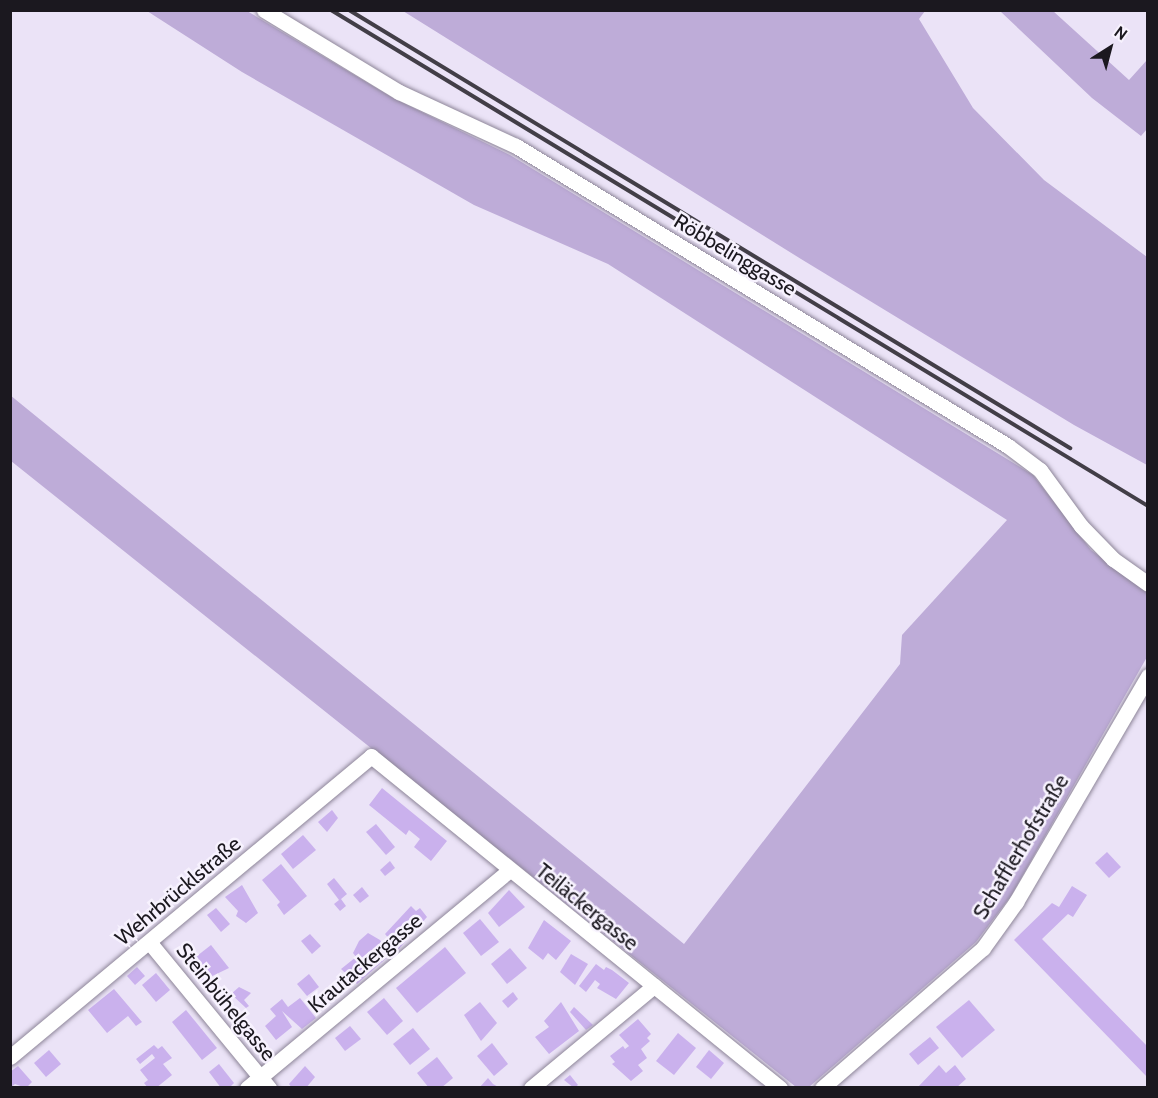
<!DOCTYPE html>
<meta charset="utf-8">
<style>
body{margin:0}
#map{position:relative;width:1158px;height:1098px;overflow:hidden;background:#ebe3f7;font-family:Cabin,sans-serif}
div>[style]{position:absolute}
.green>*{inset:0;background:#beacd8}
.building>*{inset:0;background:#cab1ed}
.roads{filter:drop-shadow(0 0 2px #8d8598) drop-shadow(0 0 2px #8d8598)}
.street>*{height:15px;margin:-7.5px;padding:0 7.5px;transform-origin:7.5px;border-radius:7.5px;background:#fff}
.rail>*{height:4px;margin:-2px;padding:0 2px;transform-origin:2px;border-radius:2px;background:#423e47}
span{translate:-50% -50%;white-space:nowrap;text-align:center;line-height:1.15;-webkit-text-stroke:5px #f7f2fe;paint-order:stroke}
.street-label{font-size:21px;color:#1b181f}
.frame{position:absolute;inset:0;border:12px solid #1b181f;pointer-events:none}
.north{position:absolute;left:1080px;top:18px;width:60px;height:60px;-webkit-text-stroke:4px #f7f2fe;paint-order:stroke;rotate:36deg;font-size:16px;font-weight:700;line-height:24px;text-align:center;color:#1b181f}
.north::after{content:'';display:block;margin:auto;width:21px;height:27px;background:#1b181f;clip-path:polygon(50% 0,100% 100%,50% 72%,0 100%)}
</style>
<div id="map">
<div class="green">
<i style="clip-path:polygon(147px 11px,247px 11px,393px 98px,510px 155px,1033px 475px,1091px 550px,1147px 592px,1147px 657px,1011px 896px,976px 942px,809px 1087px,796px 1087px,11px 461px,10px 395px,684px 944px,900px 664px,902px 635px,1007px 520px,608px 264px,474px 205px,242px 72px)"></i>
<i style="clip-path:polygon(403px 11px,925px 11px,919px 19px,973px 108px,1044px 180px,1147px 257px,1147px 465px,1074px 425px,801px 259px)"></i>
<i style="clip-path:polygon(1000px 11px,1053px 11px,1129px 80px,1147px 60px,1147px 129px,1141px 136px,1092px 98px)"></i>
</div>
<div class="building">
<i style="clip-path:polygon(382px 788px,447px 841px,431px 861px,414px 847px,420px 839px,409px 830px,406px 835px,369px 805px)"></i>
<i style="clip-path:polygon(332px 810px,338px 818px,327px 832px,318px 822px)"></i>
<i style="clip-path:polygon(376px 824px,395px 847px,386px 855px,366px 832px)"></i>
<i style="clip-path:polygon(303px 835px,316px 850px,293px 869px,281px 854px)"></i>
<i style="clip-path:polygon(1107px 852px,1121px 867px,1109px 878px,1095px 863px)"></i>
<i style="clip-path:polygon(390px 861px,395px 868px,385px 876px,380px 870px)"></i>
<i style="clip-path:polygon(281px 864px,307px 896px,284px 915px,277px 905px,280px 902px,262px 880px)"></i>
<i style="clip-path:polygon(334px 878px,347px 894px,341px 899px,346px 906px,340px 911px,334px 904px,339px 900px,327px 884px)"></i>
<i style="clip-path:polygon(242px 885px,258px 913px,246px 923px,236px 916px,238px 911px,225px 897px)"></i>
<i style="clip-path:polygon(1072px 886px,1087px 895px,1073px 917px,1068px 914px,1042px 939px,1148px 1047px,1148px 1078px,1014px 940px,1052px 903px,1059px 907px)"></i>
<i style="clip-path:polygon(362px 887px,369px 896px,360px 903px,353px 895px)"></i>
<i style="clip-path:polygon(509px 890px,525px 907px,499px 927px,488px 913px)"></i>
<i style="clip-path:polygon(411px 906px,416px 911px,420px 908px,427px 917px,398px 950px,385px 934px)"></i>
<i style="clip-path:polygon(216px 908px,230px 924px,221px 932px,207px 915px)"></i>
<i style="clip-path:polygon(480px 919px,499px 942px,481px 956px,463px 933px)"></i>
<i style="clip-path:polygon(544px 920px,571px 941px,556px 960px,548px 953px,543px 960px,528px 948px)"></i>
<i style="clip-path:polygon(368px 933px,380px 940px,390px 955px,357px 984px,341px 969px,356px 957px,353px 953px,359px 941px)"></i>
<i style="clip-path:polygon(310px 934px,321px 946px,312px 954px,301px 941px)"></i>
<i style="clip-path:polygon(211px 945px,229px 968px,202px 981px,188px 963px)"></i>
<i style="clip-path:polygon(445px 947px,466px 973px,417px 1013px,396px 988px)"></i>
<i style="clip-path:polygon(510px 948px,527px 968px,507px 984px,491px 964px)"></i>
<i style="clip-path:polygon(571px 954px,588px 964px,575px 985px,560px 972px)"></i>
<i style="clip-path:polygon(596px 964px,604px 970px,606px 967px,612px 970px,629px 983px,616px 999px,597px 988px,600px 984px,595px 980px,586px 992px,579px 986px)"></i>
<i style="clip-path:polygon(137px 967px,145px 976px,135px 985px,127px 976px)"></i>
<i style="clip-path:polygon(156px 973px,170px 990px,156px 1002px,142px 985px)"></i>
<i style="clip-path:polygon(309px 974px,319px 987px,307px 996px,297px 984px)"></i>
<i style="clip-path:polygon(239px 987px,251px 993px,244px 1000px,249px 1006px,246px 1008px,231px 994px)"></i>
<i style="clip-path:polygon(114px 989px,142px 1022px,136px 1026px,128px 1016px,107px 1033px,88px 1010px)"></i>
<i style="clip-path:polygon(513px 992px,518px 999px,508px 1008px,502px 1001px)"></i>
<i style="clip-path:polygon(300px 998px,316px 1018px,302px 1029px,282px 1011px,292px 1027px,276px 1040px,265px 1026px,276px 1016px,270px 1009px,282px 999px,288px 1007px)"></i>
<i style="clip-path:polygon(384px 998px,403px 1021px,387px 1035px,367px 1012px)"></i>
<i style="clip-path:polygon(969px 1000px,995px 1030px,962px 1058px,936px 1027px)"></i>
<i style="clip-path:polygon(480px 1002px,497px 1023px,481px 1041px,464px 1015px)"></i>
<i style="clip-path:polygon(561px 1002px,579px 1031px,549px 1054px,535px 1037px,549px 1027px,544px 1021px)"></i>
<i style="clip-path:polygon(574px 1007px,593px 1025px,586px 1030px,570px 1012px)"></i>
<i style="clip-path:polygon(186px 1010px,217px 1048px,202px 1060px,172px 1022px)"></i>
<i style="clip-path:polygon(638px 1019px,651px 1034px,647px 1038px,650px 1041px,641px 1049px,647px 1058px,638px 1065px,643px 1071px,631px 1081px,612px 1064px,615px 1062px,610px 1056px,623px 1046px,625px 1049px,629px 1046px,619px 1035px)"></i>
<i style="clip-path:polygon(350px 1026px,361px 1039px,345px 1051px,335px 1038px)"></i>
<i style="clip-path:polygon(413px 1028px,430px 1049px,410px 1065px,393px 1044px)"></i>
<i style="clip-path:polygon(678px 1033px,696px 1048px,674px 1075px,656px 1061px)"></i>
<i style="clip-path:polygon(930px 1037px,939px 1048px,918px 1065px,909px 1054px)"></i>
<i style="clip-path:polygon(492px 1043px,508px 1064px,494px 1076px,477px 1056px)"></i>
<i style="clip-path:polygon(154px 1045px,158px 1049px,162px 1046px,172px 1058px,163px 1064px,172px 1075px,156px 1088px,148px 1088px,144px 1083px,148px 1080px,140px 1070px,155px 1058px,152px 1054px,140px 1064px,136px 1059px)"></i>
<i style="clip-path:polygon(49px 1050px,61px 1064px,46px 1077px,34px 1063px)"></i>
<i style="clip-path:polygon(709px 1050px,724px 1063px,711px 1079px,696px 1067px)"></i>
<i style="clip-path:polygon(437px 1057px,453px 1078px,441px 1088px,429px 1088px,417px 1073px)"></i>
<i style="clip-path:polygon(219px 1064px,234px 1083px,229px 1088px,221px 1088px,209px 1072px)"></i>
<i style="clip-path:polygon(939px 1065px,946px 1073px,955px 1065px,966px 1079px,956px 1088px,917px 1088px)"></i>
<i style="clip-path:polygon(18px 1066px,32px 1082px,26px 1088px,15px 1084px,10px 1088px,10px 1072px)"></i>
<i style="clip-path:polygon(305px 1066px,315px 1077px,306px 1088px,292px 1088px,289px 1084px)"></i>
<i style="clip-path:polygon(570px 1075px,578px 1085px,574px 1088px,564px 1080px)"></i>
<i style="clip-path:polygon(488px 1078px,493px 1084px,500px 1088px,479px 1088px)"></i>
</div>
<div class="roads">
<div class="street">
<i style="left:264px;top:10px;width:158px;rotate:31.3deg"></i>
<i style="left:399px;top:92px;width:129px;rotate:24.8deg"></i>
<i style="left:516px;top:146px;width:576px;rotate:31.37deg"></i>
<i style="left:1008px;top:446px;width:40px;rotate:37deg"></i>
<i style="left:1040px;top:470px;width:69px;rotate:53.8deg"></i>
<i style="left:1081px;top:526px;width:46px;rotate:45.9deg"></i>
<i style="left:1113px;top:559px;width:43px;rotate:35.5deg"></i>
<i style="left:150px;top:943px;width:188px;rotate:50.6deg"></i>
<i style="left:10px;top:1057px;width:470px;rotate:-39.8deg"></i>
<i style="left:371px;top:756px;width:527px;rotate:39.07deg"></i>
<i style="left:247px;top:1088px;width:339px;rotate:-39.7deg"></i>
<i style="left:531px;top:1088px;width:160px;rotate:-39.7deg"></i>
<i style="left:822px;top:1088px;width:213px;rotate:-41deg"></i>
<i style="left:983px;top:948px;width:57px;rotate:-54.3deg"></i>
<i style="left:1016px;top:902px;width:262px;rotate:-59.7deg"></i>
</div>
</div>
<div class="rail">
<i style="left:331px;top:10px;width:956px;rotate:31.26deg"></i>
<i style="left:349px;top:10px;width:844px;rotate:31.28deg"></i>
</div>
<div class="street-label">
<span style="left:735px;top:255px;rotate:31deg">Röbbelinggasse</span>
<span style="left:1021px;top:847px;rotate:-59deg">Schafflerhofstraße</span>
<span style="left:178px;top:891px;rotate:-40deg">Wehrbrücklstraße</span>
<span style="left:587px;top:907px;rotate:39deg">Teiläckergasse</span>
<span style="left:365px;top:963px;rotate:-40deg">Krautackergasse</span>
<span style="left:226px;top:1002px;rotate:51deg">Steinbühelgasse</span>
</div>
<div class="frame"></div>
<div class="north">N</div>
</div>
